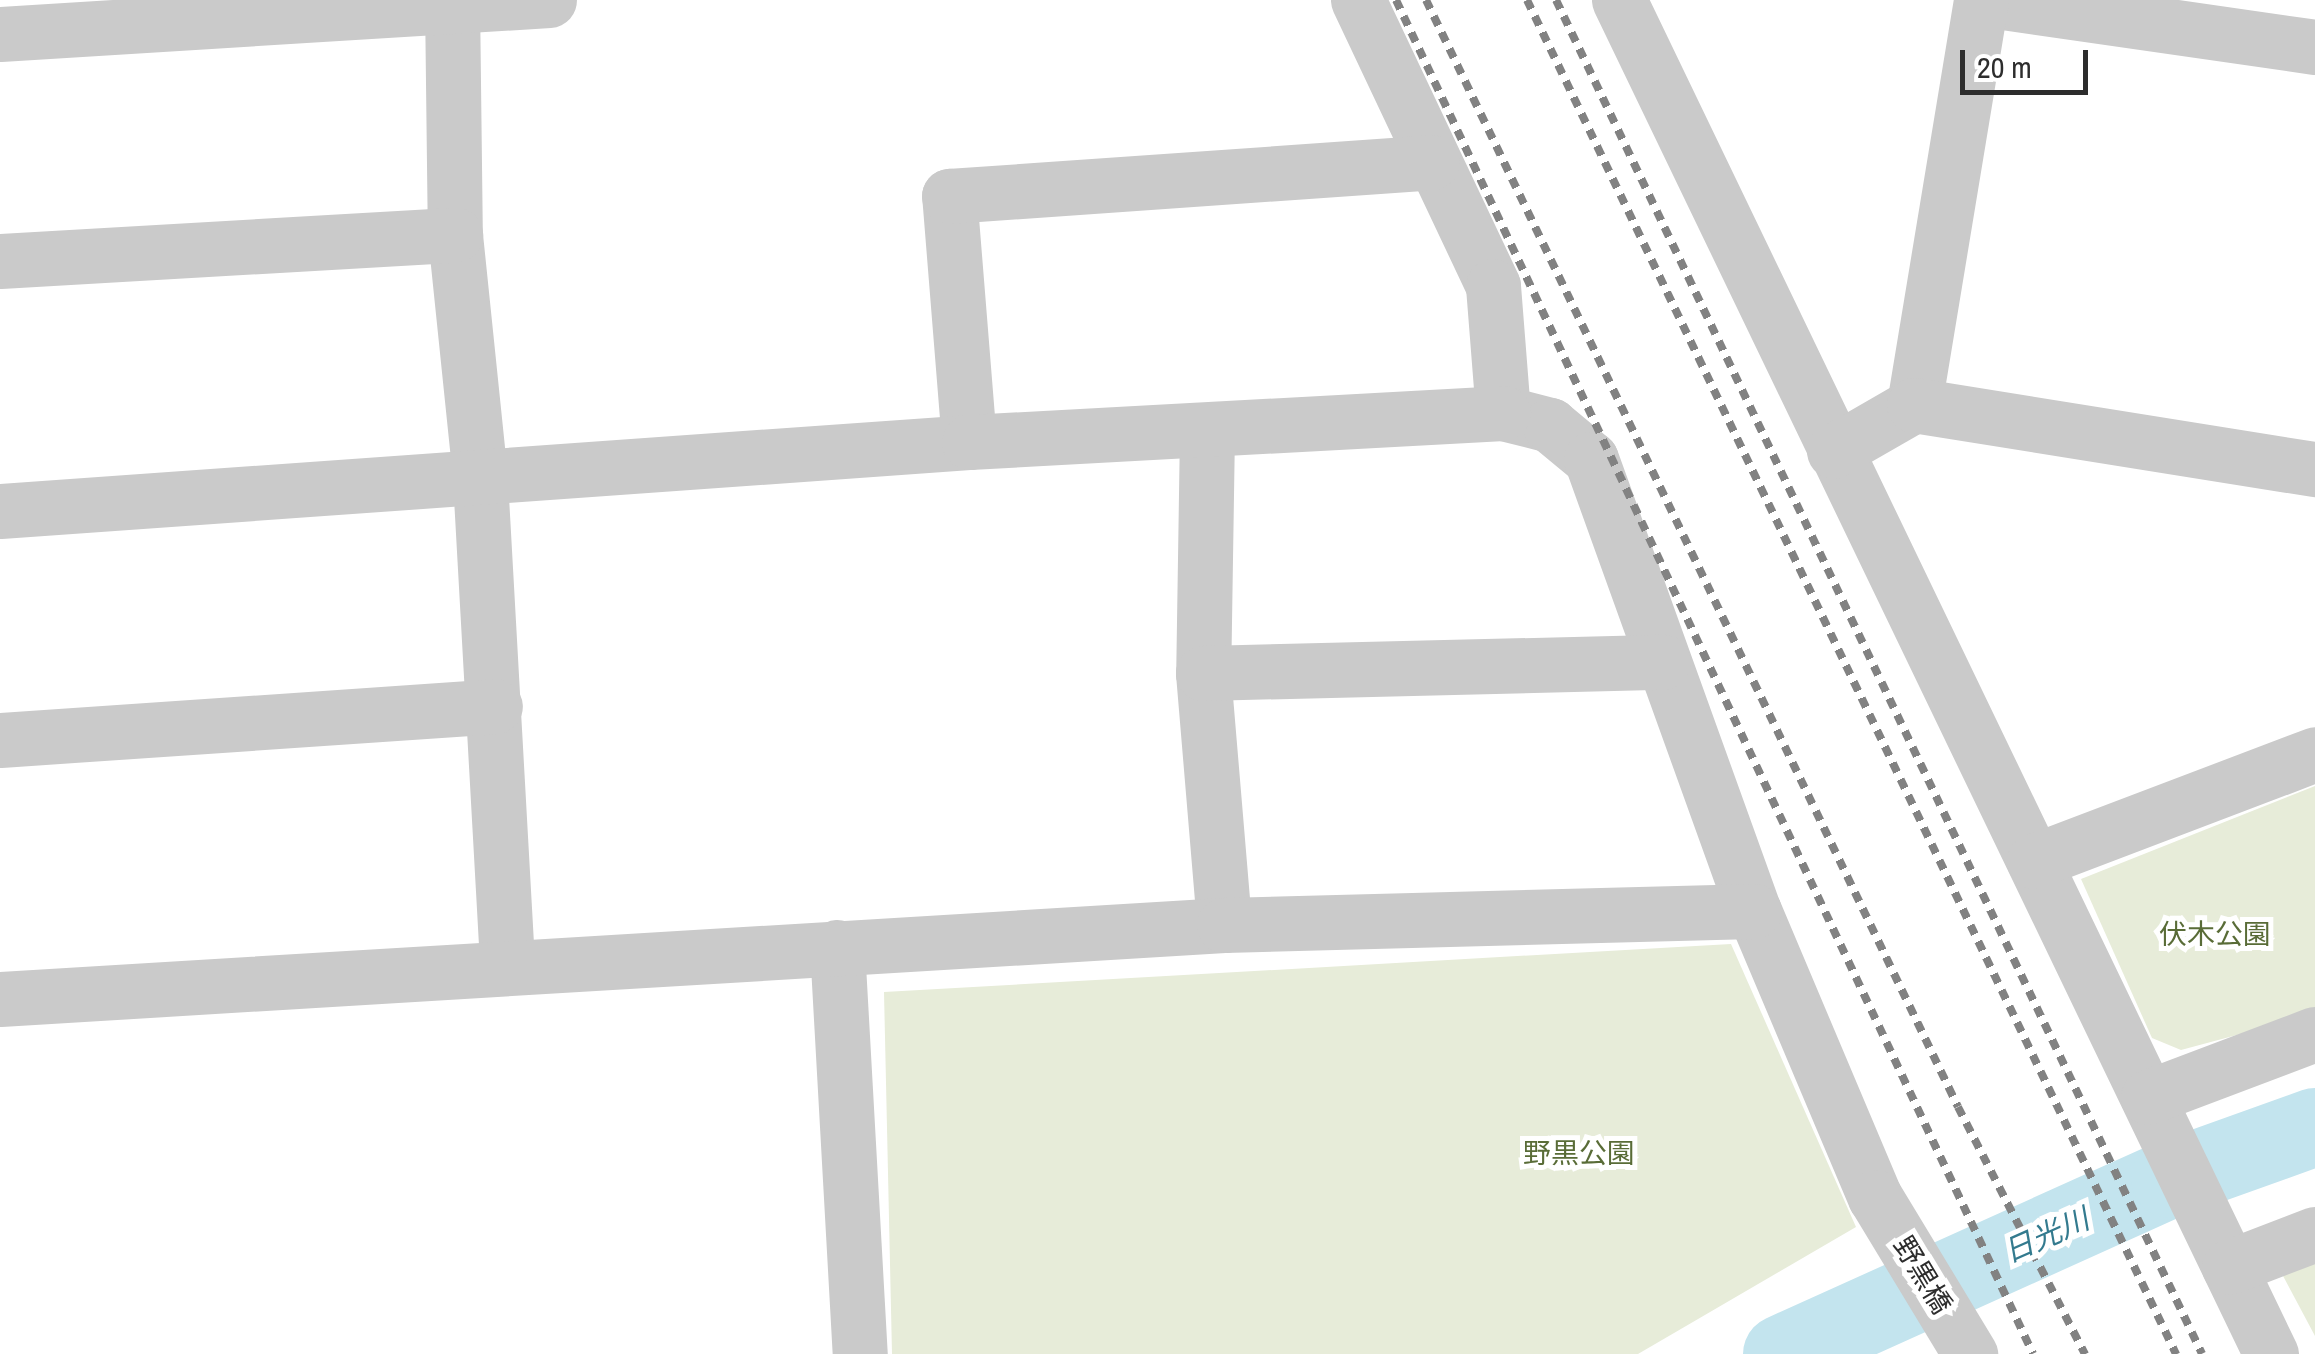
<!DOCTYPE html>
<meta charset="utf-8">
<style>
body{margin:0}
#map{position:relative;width:2315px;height:1354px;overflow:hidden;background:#fff;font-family:"Archivo Narrow","Noto Sans JP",sans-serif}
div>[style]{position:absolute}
.green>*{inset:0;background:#e7ecd9}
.river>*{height:78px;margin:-39px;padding:0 39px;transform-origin:39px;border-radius:39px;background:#c3e4ee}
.minor>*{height:55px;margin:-27.5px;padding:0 27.5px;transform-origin:27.5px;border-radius:27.5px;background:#cacaca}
.rail>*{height:8px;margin-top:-4px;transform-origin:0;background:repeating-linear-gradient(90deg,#828282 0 10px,transparent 0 18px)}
span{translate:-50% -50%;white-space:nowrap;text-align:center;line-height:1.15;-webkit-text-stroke:10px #fff;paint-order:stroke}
.park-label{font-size:28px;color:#596c37}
.street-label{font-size:28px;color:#2d2d2d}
.water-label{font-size:30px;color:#337a8e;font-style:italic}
.scale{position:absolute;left:1960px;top:50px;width:128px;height:45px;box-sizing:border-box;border:5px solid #2d2d2d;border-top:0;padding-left:12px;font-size:30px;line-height:35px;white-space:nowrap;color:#2d2d2d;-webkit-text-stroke:8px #fff;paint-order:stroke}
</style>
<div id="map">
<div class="green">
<i style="clip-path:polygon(2315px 786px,2315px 1014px,2181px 1050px,2152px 1038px,2081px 879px)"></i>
<i style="clip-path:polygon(1731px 944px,1856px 1227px,1638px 1354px,892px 1354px,884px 992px)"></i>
<i style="clip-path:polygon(2315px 1262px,2315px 1336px,2282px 1274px)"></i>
</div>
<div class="river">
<i style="left:1782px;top:1354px;width:426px;rotate:-24.3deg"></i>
<i style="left:2170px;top:1179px;width:154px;rotate:-19.7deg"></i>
</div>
<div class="minor">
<i style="left:452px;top:0;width:235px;rotate:89.3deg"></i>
<i style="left:455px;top:235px;width:245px;rotate:84.1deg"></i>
<i style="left:480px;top:479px;width:487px;rotate:86.8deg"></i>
<i style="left:1358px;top:0;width:316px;rotate:64.7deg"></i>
<i style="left:1493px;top:286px;width:127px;rotate:85.5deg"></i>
<i style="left:1503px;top:413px;width:49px;rotate:14.3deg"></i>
<i style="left:1550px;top:425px;width:53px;rotate:39.7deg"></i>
<i style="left:1591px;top:459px;width:480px;rotate:70.2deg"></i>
<i style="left:1754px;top:911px;width:311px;rotate:67.1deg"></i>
<i style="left:1875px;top:1197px;width:184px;rotate:58.8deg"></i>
<i style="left:1619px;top:0;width:1503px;rotate:64.29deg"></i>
<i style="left:1989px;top:0;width:329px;rotate:8.2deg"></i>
<i style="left:0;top:34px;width:550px;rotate:-3.54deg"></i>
<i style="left:0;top:261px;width:456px;rotate:-3.3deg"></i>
<i style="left:1914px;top:405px;width:411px;rotate:-80.6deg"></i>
<i style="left:1207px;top:431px;width:242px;rotate:90.9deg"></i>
<i style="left:1203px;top:673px;width:253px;rotate:85.2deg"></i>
<i style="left:969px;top:442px;width:247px;rotate:-94.6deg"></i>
<i style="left:949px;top:196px;width:484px;rotate:-4deg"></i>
<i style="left:1834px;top:451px;width:92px;rotate:-29.9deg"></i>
<i style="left:1914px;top:405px;width:406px;rotate:9.1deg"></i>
<i style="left:0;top:511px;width:971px;rotate:-4.07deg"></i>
<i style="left:969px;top:442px;width:535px;rotate:-3.11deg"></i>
<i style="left:1203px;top:673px;width:460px;rotate:-1.4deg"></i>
<i style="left:0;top:740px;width:496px;rotate:-3.9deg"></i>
<i style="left:2034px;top:861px;width:301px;rotate:-20.8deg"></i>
<i style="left:837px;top:947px;width:408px;rotate:86.8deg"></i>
<i style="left:0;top:999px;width:1226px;rotate:-3.46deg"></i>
<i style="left:1224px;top:925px;width:530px;rotate:-1.51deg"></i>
<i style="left:2148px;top:1097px;width:178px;rotate:-20.7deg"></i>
<i style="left:2229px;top:1267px;width:92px;rotate:-21deg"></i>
</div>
<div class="rail">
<i style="left:1396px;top:0;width:1496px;rotate:64.8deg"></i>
<i style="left:1426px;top:0;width:1228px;rotate:64.33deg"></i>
<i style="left:1958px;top:1107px;width:278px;rotate:62.8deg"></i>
<i style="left:1527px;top:0;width:1502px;rotate:64.39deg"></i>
<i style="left:1556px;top:0;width:1500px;rotate:64.49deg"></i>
</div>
<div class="park-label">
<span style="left:2215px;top:934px">伏木公園</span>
<span style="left:1579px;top:1153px">野黒公園</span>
</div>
<div class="street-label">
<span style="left:1923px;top:1275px;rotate:59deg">野黒橋</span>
</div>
<div class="water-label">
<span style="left:2046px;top:1235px;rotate:-24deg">日光川</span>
</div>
<div class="scale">20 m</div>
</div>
